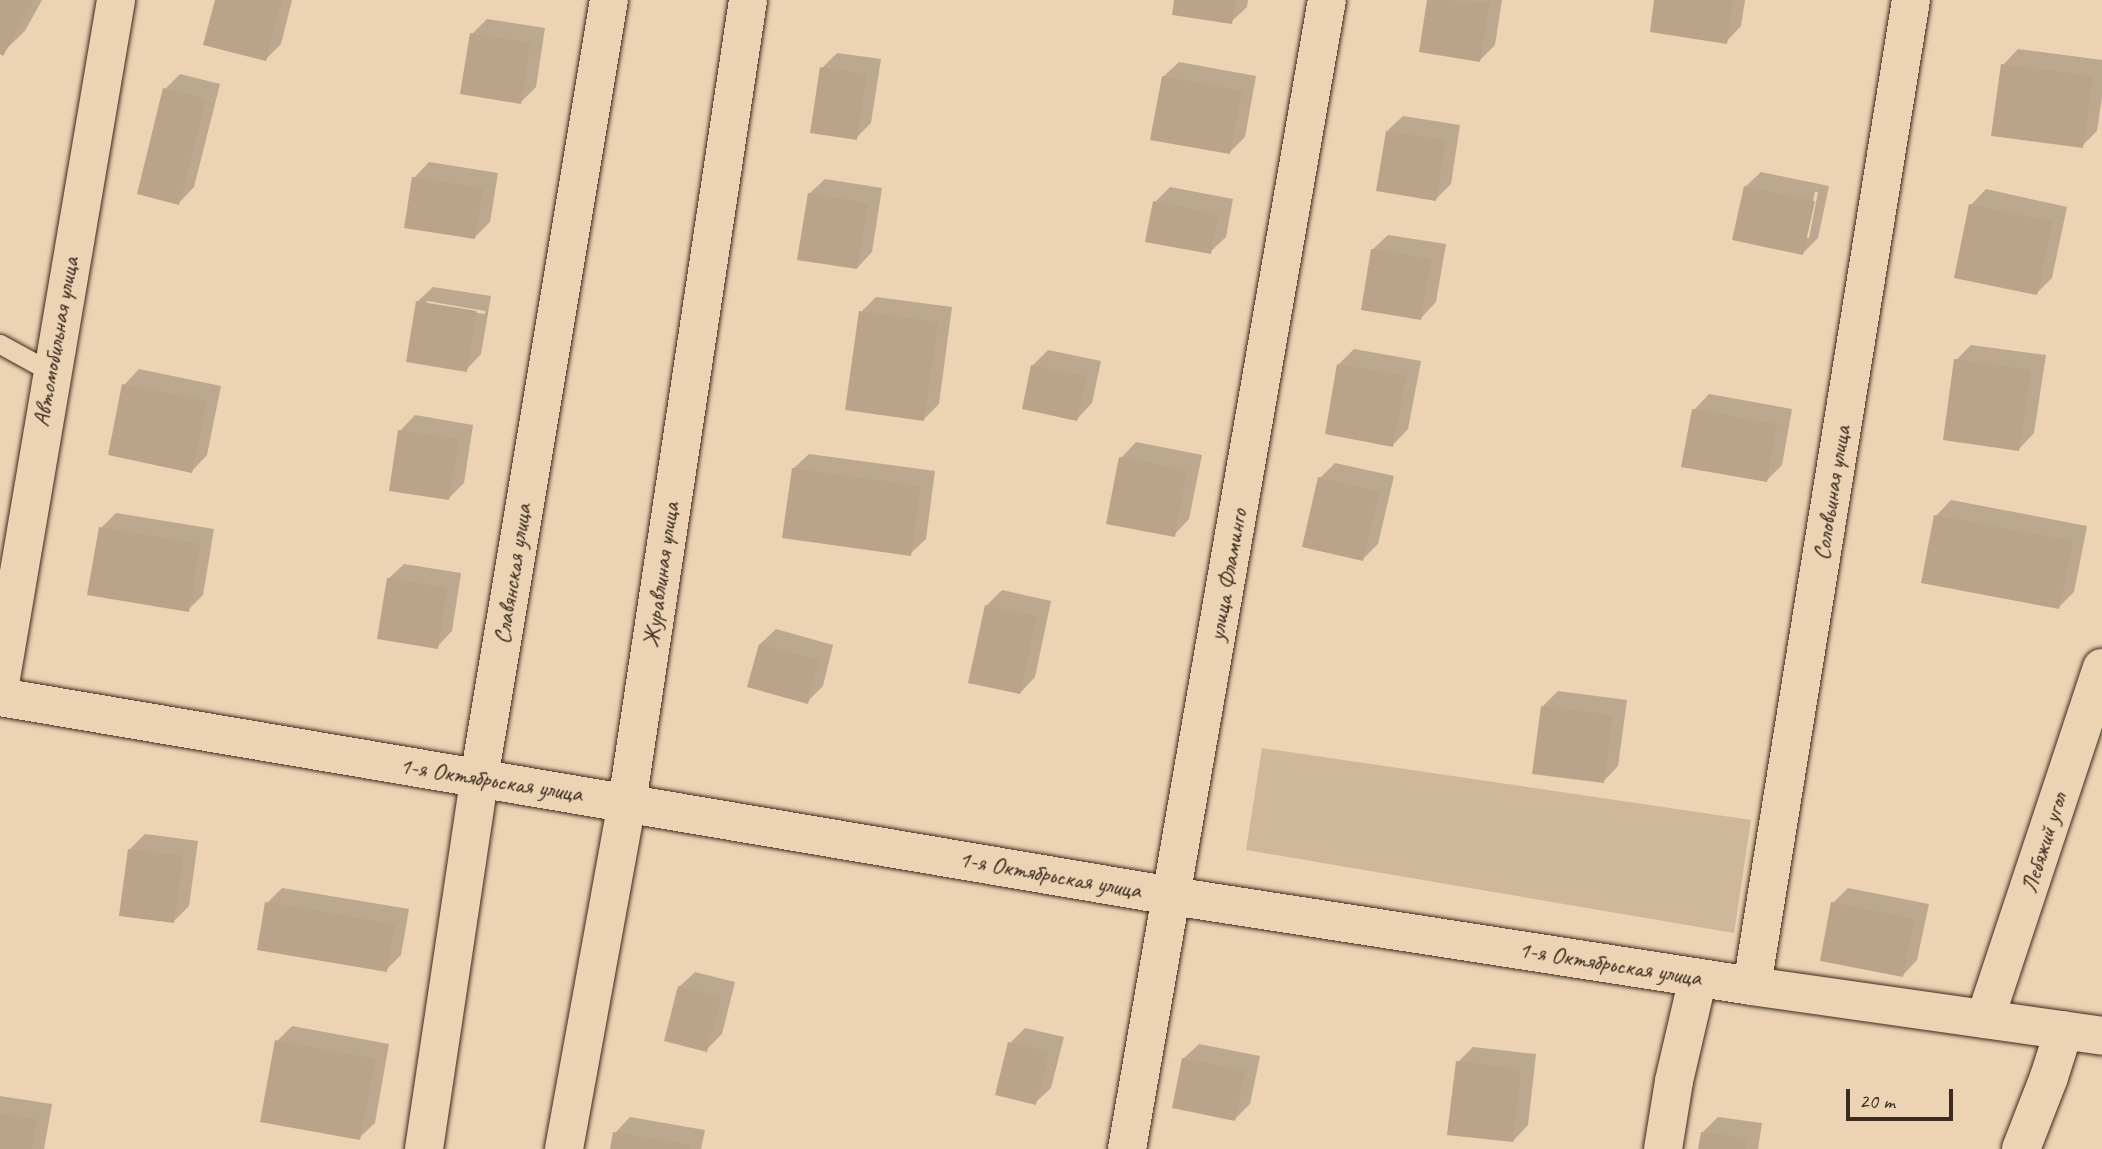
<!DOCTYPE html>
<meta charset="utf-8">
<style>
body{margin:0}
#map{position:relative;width:2102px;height:1149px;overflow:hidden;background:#ebd3b3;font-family:Caveat,sans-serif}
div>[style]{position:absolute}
.green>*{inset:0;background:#cfb79b}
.shadow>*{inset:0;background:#0003}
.building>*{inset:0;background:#baa489}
.roads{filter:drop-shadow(0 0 2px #3b2a1e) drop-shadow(0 0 2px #3b2a1e)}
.service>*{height:19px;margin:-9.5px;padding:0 9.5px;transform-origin:9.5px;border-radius:9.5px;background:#ebd3b3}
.minor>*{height:38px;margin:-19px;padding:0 19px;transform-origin:19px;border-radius:19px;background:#ebd3b3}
.tertiary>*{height:38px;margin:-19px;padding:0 19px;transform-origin:19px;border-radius:19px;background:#ebd3b3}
span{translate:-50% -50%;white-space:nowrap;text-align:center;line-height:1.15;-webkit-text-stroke:6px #ebd3b3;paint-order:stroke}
.street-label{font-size:24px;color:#3b2a1e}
.scale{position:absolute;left:1846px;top:1089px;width:107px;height:32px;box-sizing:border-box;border:4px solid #3b2a1e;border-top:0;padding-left:9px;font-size:21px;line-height:24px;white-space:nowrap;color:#3b2a1e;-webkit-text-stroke:5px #ebd3b3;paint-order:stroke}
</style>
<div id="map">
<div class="green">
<i style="clip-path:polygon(1262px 748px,1751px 820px,1734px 933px,1246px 850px)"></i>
</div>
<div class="shadow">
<i style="clip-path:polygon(0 0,42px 0,25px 31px,2px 53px)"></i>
<i style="clip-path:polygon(217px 0,292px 0,281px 44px,266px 59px)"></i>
<i style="clip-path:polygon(1176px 0,1248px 0,1247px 7px,1231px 22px)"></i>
<i style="clip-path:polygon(1429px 0,1502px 0,1495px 45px,1480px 60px,1421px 51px)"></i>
<i style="clip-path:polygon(1656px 0,1745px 0,1741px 26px,1726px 42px)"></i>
<i style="clip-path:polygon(487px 19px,545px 28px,536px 87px,521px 102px,472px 34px)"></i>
<i style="clip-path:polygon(2018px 49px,2102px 60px,2102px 97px,2097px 131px,2082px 146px,2003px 65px)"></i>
<i style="clip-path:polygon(837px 53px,881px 59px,871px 123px,856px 138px,822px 68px)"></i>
<i style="clip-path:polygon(1179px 62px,1256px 76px,1245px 137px,1230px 152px,1163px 77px)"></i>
<i style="clip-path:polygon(180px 74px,220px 84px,194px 187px,179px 203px,165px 89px)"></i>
<i style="clip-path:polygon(1403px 116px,1460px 125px,1451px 184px,1436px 199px,1387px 131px)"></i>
<i style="clip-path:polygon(429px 162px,498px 173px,490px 222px,475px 237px,414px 178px)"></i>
<i style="clip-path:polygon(evenodd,1761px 172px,1829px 186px,1818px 238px,1803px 253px,1745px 187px,1761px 172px,1815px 192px,1818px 192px,1809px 238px,1805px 238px,1815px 192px)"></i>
<i style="clip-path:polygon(825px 179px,882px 188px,872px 252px,857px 268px,809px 194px)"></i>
<i style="clip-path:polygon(1170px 187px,1233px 199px,1226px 237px,1210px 252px,1155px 202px)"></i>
<i style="clip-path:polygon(1986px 189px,2067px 207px,2052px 278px,2037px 293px,1971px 205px)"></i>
<i style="clip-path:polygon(1388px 235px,1446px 244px,1436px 302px,1421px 318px,1372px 250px)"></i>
<i style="clip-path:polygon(evenodd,433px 287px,491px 296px,481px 354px,466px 370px,417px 302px,433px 287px,427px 301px,485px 311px,485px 314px,427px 305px,427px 301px)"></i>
<i style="clip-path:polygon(876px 297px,952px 307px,939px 404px,924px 419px,861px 312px)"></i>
<i style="clip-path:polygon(1971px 345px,2046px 355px,2034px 433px,2019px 449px,1956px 360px)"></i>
<i style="clip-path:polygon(1354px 349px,1421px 361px,1408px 429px,1393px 445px,1339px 364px)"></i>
<i style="clip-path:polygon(1048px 350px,1101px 361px,1092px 403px,1077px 419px,1033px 365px)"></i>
<i style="clip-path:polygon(139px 369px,221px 386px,207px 455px,192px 471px,124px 385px)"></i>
<i style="clip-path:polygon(1709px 394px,1792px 409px,1782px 465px,1766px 481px,1694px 410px)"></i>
<i style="clip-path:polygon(415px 415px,473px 425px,464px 483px,449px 498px,400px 431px)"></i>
<i style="clip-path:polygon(1136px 442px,1202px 455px,1189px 519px,1174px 535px,1121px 458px)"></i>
<i style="clip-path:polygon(809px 454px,935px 471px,926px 539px,910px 554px,793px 469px)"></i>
<i style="clip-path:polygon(1335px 463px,1394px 476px,1378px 544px,1363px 559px,1320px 478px)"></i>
<i style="clip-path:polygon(1951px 500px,2087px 526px,2074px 592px,2059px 607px,1936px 516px)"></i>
<i style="clip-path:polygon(116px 513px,214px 529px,203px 595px,188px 610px,101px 528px)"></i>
<i style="clip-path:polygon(404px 564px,461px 573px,452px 631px,437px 647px,388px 579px)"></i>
<i style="clip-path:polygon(1002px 590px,1051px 601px,1035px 677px,1020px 693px,986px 606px)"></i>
<i style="clip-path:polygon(776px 629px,833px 645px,823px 686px,807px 702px,760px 644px)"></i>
<i style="clip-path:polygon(1558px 691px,1627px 700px,1618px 766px,1603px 782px,1542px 707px)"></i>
<i style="clip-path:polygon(145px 834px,198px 841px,189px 906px,173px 922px,130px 849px)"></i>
<i style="clip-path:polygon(282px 888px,409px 909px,401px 955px,386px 970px,267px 903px)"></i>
<i style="clip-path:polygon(1848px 888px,1929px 904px,1917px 960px,1902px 976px,1833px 903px)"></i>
<i style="clip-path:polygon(695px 972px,735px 982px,722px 1034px,706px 1050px,679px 987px)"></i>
<i style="clip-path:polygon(292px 1026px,389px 1044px,375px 1123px,359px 1138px,277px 1041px)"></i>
<i style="clip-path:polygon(1025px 1028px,1064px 1037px,1051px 1088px,1035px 1103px,1010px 1043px)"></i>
<i style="clip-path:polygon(1199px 1044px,1260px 1056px,1250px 1104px,1235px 1119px,1183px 1059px)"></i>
<i style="clip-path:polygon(1473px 1047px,1536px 1054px,1528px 1125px,1513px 1141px,1458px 1062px)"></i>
<i style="clip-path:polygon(0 1096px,52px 1104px,44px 1149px,0 1149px)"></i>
<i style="clip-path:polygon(630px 1117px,705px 1130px,701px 1149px,612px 1149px,615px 1133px)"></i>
<i style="clip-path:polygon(1718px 1117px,1762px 1123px,1758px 1149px,1700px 1149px,1702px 1133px)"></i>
</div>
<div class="building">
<i style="clip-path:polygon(0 0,34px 0,3px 56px,0 54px)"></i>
<i style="clip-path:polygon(215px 0,282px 0,266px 61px,203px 45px)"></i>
<i style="clip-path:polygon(1174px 0,1236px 0,1232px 24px,1172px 15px)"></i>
<i style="clip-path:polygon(1427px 0,1490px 2px,1480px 62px,1419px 52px)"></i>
<i style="clip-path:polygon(1654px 0,1733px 0,1727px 44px,1650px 32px)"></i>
<i style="clip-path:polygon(470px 33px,530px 43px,521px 104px,460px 94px)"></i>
<i style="clip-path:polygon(2001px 64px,2093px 76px,2083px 148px,1991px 136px)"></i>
<i style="clip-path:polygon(820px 67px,867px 74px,857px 140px,810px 133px)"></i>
<i style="clip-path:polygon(1162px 76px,1242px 91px,1230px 154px,1150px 140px)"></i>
<i style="clip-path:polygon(163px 88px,206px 99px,179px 205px,137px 194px)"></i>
<i style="clip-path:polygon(1386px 131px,1446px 140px,1436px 201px,1376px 191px)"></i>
<i style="clip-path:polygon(412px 177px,483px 188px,475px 239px,404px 228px)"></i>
<i style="clip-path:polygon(1744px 186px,1815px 201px,1803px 255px,1732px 240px)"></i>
<i style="clip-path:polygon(808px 193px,868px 203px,857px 269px,797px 260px)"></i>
<i style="clip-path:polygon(1153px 201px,1218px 214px,1211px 254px,1145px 242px)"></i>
<i style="clip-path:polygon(1969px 204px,2053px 222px,2037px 295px,1954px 278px)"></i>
<i style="clip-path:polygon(1371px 249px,1431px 259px,1421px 320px,1361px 310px)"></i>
<i style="clip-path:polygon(416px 301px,477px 311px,467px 372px,406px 362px)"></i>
<i style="clip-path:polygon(859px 311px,938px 322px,924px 421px,845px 410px)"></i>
<i style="clip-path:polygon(1954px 359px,2031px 370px,2019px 451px,1943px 440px)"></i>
<i style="clip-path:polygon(1337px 364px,1406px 376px,1393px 447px,1325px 434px)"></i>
<i style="clip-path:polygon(1031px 365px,1087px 376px,1077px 421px,1022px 409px)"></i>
<i style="clip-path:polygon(122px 384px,207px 401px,192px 473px,108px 455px)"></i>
<i style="clip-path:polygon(1692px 409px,1777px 424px,1767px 482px,1681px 467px)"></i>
<i style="clip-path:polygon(398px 430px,459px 439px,449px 500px,389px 491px)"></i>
<i style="clip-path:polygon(1119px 457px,1187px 470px,1175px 537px,1106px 524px)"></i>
<i style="clip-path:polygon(792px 468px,920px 486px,911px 556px,782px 538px)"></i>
<i style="clip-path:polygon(1318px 477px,1379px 492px,1363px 561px,1302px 547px)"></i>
<i style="clip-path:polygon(1934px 515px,2073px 541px,2059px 609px,1921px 583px)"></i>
<i style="clip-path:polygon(99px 527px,200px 544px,189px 612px,87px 595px)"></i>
<i style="clip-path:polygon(387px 578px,447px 588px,438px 649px,377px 639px)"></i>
<i style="clip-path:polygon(985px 605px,1037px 616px,1020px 694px,968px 683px)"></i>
<i style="clip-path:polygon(759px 644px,819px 660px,808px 704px,747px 687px)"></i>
<i style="clip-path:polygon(1541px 706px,1613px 715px,1604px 783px,1532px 774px)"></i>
<i style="clip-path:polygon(128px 849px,183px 856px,174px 923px,119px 916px)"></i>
<i style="clip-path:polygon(265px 902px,395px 924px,387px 972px,257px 950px)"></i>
<i style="clip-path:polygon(1831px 902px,1914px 919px,1903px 977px,1820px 961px)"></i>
<i style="clip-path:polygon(678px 986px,721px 997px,707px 1052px,664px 1041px)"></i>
<i style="clip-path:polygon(275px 1040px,375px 1059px,360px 1140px,260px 1122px)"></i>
<i style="clip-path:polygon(1008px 1042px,1049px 1052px,1036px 1105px,995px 1095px)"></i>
<i style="clip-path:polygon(1182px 1058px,1245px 1071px,1235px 1121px,1172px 1108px)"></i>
<i style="clip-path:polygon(1456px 1061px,1521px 1069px,1513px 1142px,1447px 1135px)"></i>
<i style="clip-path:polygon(0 1113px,37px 1119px,32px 1149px,0 1149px)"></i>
<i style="clip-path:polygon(613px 1132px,690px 1145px,690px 1149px,610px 1149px)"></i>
<i style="clip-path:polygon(1701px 1132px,1748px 1138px,1746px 1149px,1698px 1149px)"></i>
</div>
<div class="roads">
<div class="service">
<i style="left:0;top:344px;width:58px;rotate:28.8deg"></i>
</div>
<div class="minor">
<i style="left:0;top:684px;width:694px;rotate:-80.37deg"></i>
<i style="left:1752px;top:986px;width:999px;rotate:-80.84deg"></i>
<i style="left:1985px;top:1019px;width:370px;rotate:-71.6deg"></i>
<i style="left:424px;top:1149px;width:374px;rotate:-81.5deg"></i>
<i style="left:479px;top:779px;width:790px;rotate:-80.53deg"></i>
<i style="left:564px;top:1149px;width:352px;rotate:-79.7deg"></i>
<i style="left:627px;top:803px;width:812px;rotate:-81.43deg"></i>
<i style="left:1127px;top:1149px;width:1166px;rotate:-80.13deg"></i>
<i style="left:1663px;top:1149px;width:69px;rotate:-80.8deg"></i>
<i style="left:1674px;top:1081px;width:106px;rotate:-76.9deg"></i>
<i style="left:2021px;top:1149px;width:77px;rotate:-68.7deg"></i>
<i style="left:2049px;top:1077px;width:49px;rotate:-72.3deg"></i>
</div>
<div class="tertiary">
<i style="left:0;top:697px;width:1189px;rotate:9.64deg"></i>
<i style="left:1172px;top:896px;width:587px;rotate:8.82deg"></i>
<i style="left:1752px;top:986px;width:354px;rotate:8.1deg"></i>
</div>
</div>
<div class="street-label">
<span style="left:56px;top:342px;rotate:-80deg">Автомобильная улица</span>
<span style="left:1832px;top:493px;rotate:-81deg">Соловьиная улица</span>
<span style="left:513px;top:574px;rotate:-81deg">Славянская улица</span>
<span style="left:661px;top:575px;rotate:-82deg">Журавлиная улица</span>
<span style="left:1228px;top:575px;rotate:-80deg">улица Фламинго</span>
<span style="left:491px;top:780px;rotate:9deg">1-я Октябрьская улица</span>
<span style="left:2044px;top:843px;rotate:-72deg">Лебяжий угол</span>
<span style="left:1050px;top:875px;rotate:10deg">1-я Октябрьская улица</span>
<span style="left:1610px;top:964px;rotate:9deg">1-я Октябрьская улица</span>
</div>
<div class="scale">20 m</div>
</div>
